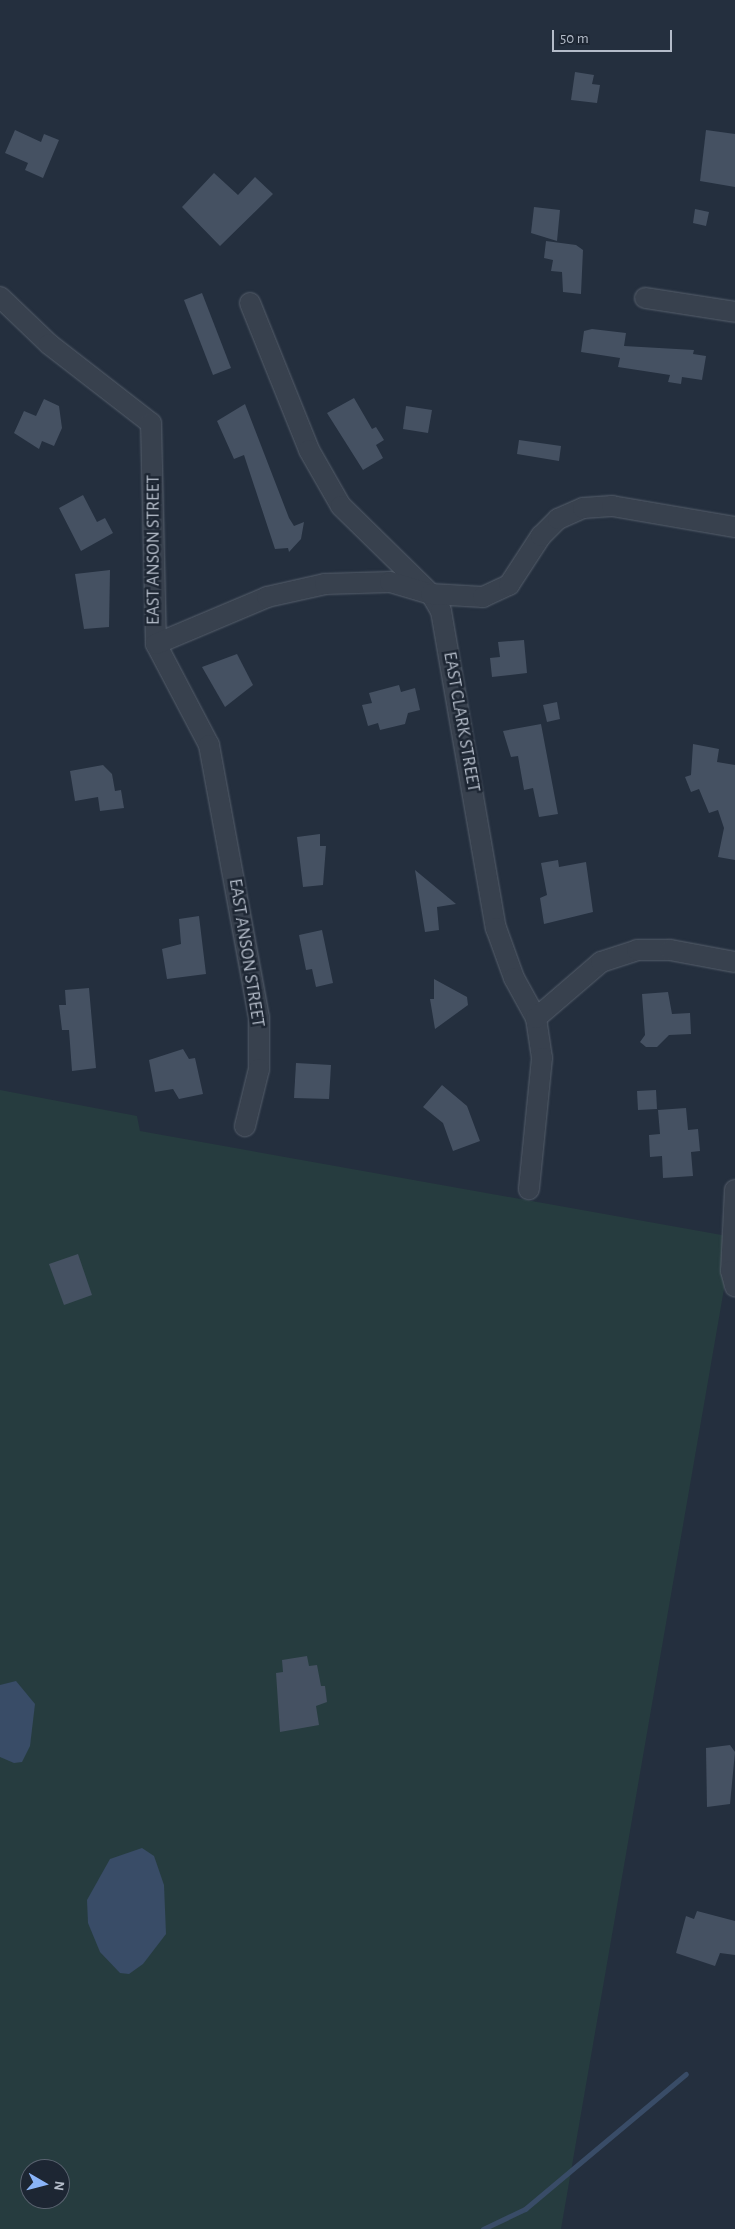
<!DOCTYPE html>
<style>
body{margin:0}
#map{position:relative;width:735px;height:2229px;overflow:hidden;background:#242f3e;font-family:"Alegreya Sans",sans-serif}
div>[style]{position:absolute}
.green>*{inset:0;background:#263c3f}
.water>*{inset:0;background:#394c67}
.stream>*{height:5px;margin:-2.5px;padding:0 2.5px;transform-origin:2.5px;border-radius:2.5px;background:#394c67}
.building>*{inset:0;background:#455162}
.roads{filter:drop-shadow(0 0 1px #565f6c) drop-shadow(0 0 1px #565f6c)}
.minor>*{height:20px;margin:-10px;padding:0 10px;transform-origin:10px;border-radius:10px;background:#38414e}
span{translate:-50% -50%;white-space:nowrap;text-align:center;line-height:1.15;-webkit-text-stroke:5px #1d2633;paint-order:stroke}
.street-label{font-size:18px;color:#b4bcc9}
.north{position:absolute;left:20px;top:2159px;width:50px;height:50px;box-sizing:border-box;background:#1d2633;border:1px solid #59626f;border-radius:50%;rotate:98deg;font-size:14px;font-weight:700;line-height:20px;text-align:center;color:#b4bcc9}
.north::after{content:'';display:block;margin:auto;width:18px;height:22px;background:#8ab4f8;clip-path:polygon(50% 0,100% 100%,50% 72%,0 100%)}
.scale{position:absolute;left:552px;top:30px;width:120px;height:22px;box-sizing:border-box;border:2px solid #b4bcc9;border-top:0;padding-left:6px;font-size:15px;line-height:18px;white-space:nowrap;color:#b4bcc9;-webkit-text-stroke:4px #1d2633;paint-order:stroke}
</style>
<div id="map">
<div class="green">
<i style="clip-path:polygon(evenodd,0 1090px,137px 1116px,140px 1131px,733px 1237px,561px 2229px,0 2229px,0 1090px,30px 2169px,60px 2169px,60px 2199px,30px 2199px,30px 2169px)"></i>
</div>
<div class="water">
<i style="clip-path:polygon(16px 1681px,35px 1704px,30px 1746px,22px 1762px,14px 1763px,0 1757px,0 1685px)"></i>
<i style="clip-path:polygon(142px 1848px,154px 1856px,164px 1885px,166px 1934px,143px 1964px,129px 1974px,120px 1973px,100px 1952px,88px 1923px,87px 1900px,110px 1859px)"></i>
</div>
<div class="stream">
<i style="left:483px;top:2229px;width:47px;rotate:-25.5deg"></i>
<i style="left:525px;top:2209px;width:210px;rotate:-40deg"></i>
</div>
<div class="building">
<i style="clip-path:polygon(575px 72px,594px 75px,592px 84px,600px 85px,597px 103px,571px 100px)"></i>
<i style="clip-path:polygon(15px 130px,41px 142px,44px 134px,59px 140px,43px 178px,25px 170px,28px 163px,5px 153px)"></i>
<i style="clip-path:polygon(706px 130px,735px 134px,735px 187px,700px 181px)"></i>
<i style="clip-path:polygon(214px 173px,238px 195px,255px 177px,273px 194px,220px 246px,182px 207px)"></i>
<i style="clip-path:polygon(534px 207px,560px 210px,557px 241px,531px 233px)"></i>
<i style="clip-path:polygon(695px 209px,709px 212px,706px 226px,693px 223px)"></i>
<i style="clip-path:polygon(546px 241px,576px 245px,583px 250px,581px 294px,563px 292px,562px 272px,551px 271px,553px 260px,544px 258px)"></i>
<i style="clip-path:polygon(202px 293px,231px 368px,213px 375px,184px 300px)"></i>
<i style="clip-path:polygon(592px 329px,626px 333px,624px 346px,694px 350px,693px 354px,706px 356px,702px 380px,682px 377px,681px 384px,668px 382px,670px 375px,618px 367px,620px 358px,581px 352px,584px 331px)"></i>
<i style="clip-path:polygon(354px 398px,372px 429px,376px 427px,384px 440px,376px 445px,383px 458px,363px 470px,327px 413px)"></i>
<i style="clip-path:polygon(44px 399px,59px 406px,62px 428px,54px 446px,42px 441px,39px 449px,14px 433px,24px 411px,36px 416px)"></i>
<i style="clip-path:polygon(245px 404px,289px 518px,294px 526px,304px 522px,301px 539px,289px 552px,288px 548px,275px 549px,244px 455px,234px 459px,217px 421px)"></i>
<i style="clip-path:polygon(406px 406px,432px 410px,428px 433px,403px 429px)"></i>
<i style="clip-path:polygon(519px 440px,561px 446px,559px 461px,517px 454px)"></i>
<i style="clip-path:polygon(83px 495px,97px 522px,105px 518px,113px 533px,81px 551px,59px 508px)"></i>
<i style="clip-path:polygon(110px 570px,109px 627px,84px 629px,75px 574px)"></i>
<i style="clip-path:polygon(524px 640px,527px 673px,492px 677px,490px 658px,500px 657px,498px 642px)"></i>
<i style="clip-path:polygon(237px 654px,253px 685px,225px 707px,202px 667px)"></i>
<i style="clip-path:polygon(399px 685px,401px 692px,415px 688px,420px 710px,408px 713px,405px 724px,380px 730px,378px 723px,368px 726px,362px 705px,372px 703px,369px 693px)"></i>
<i style="clip-path:polygon(557px 702px,560px 719px,547px 722px,543px 705px)"></i>
<i style="clip-path:polygon(541px 724px,558px 814px,539px 817px,533px 788px,524px 790px,518px 756px,511px 757px,503px 731px)"></i>
<i style="clip-path:polygon(693px 744px,719px 749px,717px 762px,735px 765px,735px 860px,718px 857px,724px 828px,718px 810px,709px 813px,699px 789px,691px 792px,685px 777px,691px 775px)"></i>
<i style="clip-path:polygon(103px 765px,112px 774px,115px 791px,121px 790px,124px 808px,100px 811px,98px 797px,75px 801px,70px 771px)"></i>
<i style="clip-path:polygon(320px 834px,320px 846px,326px 846px,323px 885px,303px 887px,297px 837px)"></i>
<i style="clip-path:polygon(558px 860px,559px 867px,586px 862px,593px 912px,544px 924px,540px 898px,547px 895px,541px 863px)"></i>
<i style="clip-path:polygon(415px 870px,456px 904px,437px 907px,439px 930px,425px 932px)"></i>
<i style="clip-path:polygon(199px 916px,206px 974px,167px 979px,162px 949px,181px 944px,179px 919px)"></i>
<i style="clip-path:polygon(322px 930px,333px 983px,316px 987px,312px 969px,306px 970px,299px 935px)"></i>
<i style="clip-path:polygon(434px 979px,467px 997px,468px 1005px,435px 1029px,430px 999px,434px 999px)"></i>
<i style="clip-path:polygon(89px 988px,96px 1068px,72px 1071px,69px 1030px,62px 1030px,59px 1005px,66px 1005px,65px 990px)"></i>
<i style="clip-path:polygon(668px 992px,672px 1014px,690px 1013px,691px 1034px,669px 1035px,657px 1047px,646px 1047px,640px 1042px,645px 1035px,642px 994px)"></i>
<i style="clip-path:polygon(183px 1049px,189px 1059px,195px 1058px,203px 1094px,179px 1099px,173px 1089px,155px 1092px,149px 1060px)"></i>
<i style="clip-path:polygon(296px 1063px,331px 1065px,329px 1099px,294px 1098px)"></i>
<i style="clip-path:polygon(442px 1085px,467px 1106px,480px 1141px,453px 1151px,443px 1123px,423px 1107px)"></i>
<i style="clip-path:polygon(656px 1090px,657px 1109px,638px 1110px,637px 1091px)"></i>
<i style="clip-path:polygon(686px 1108px,688px 1130px,698px 1129px,700px 1151px,691px 1152px,693px 1176px,663px 1178px,662px 1156px,650px 1157px,649px 1135px,660px 1134px,658px 1110px)"></i>
<i style="clip-path:polygon(78px 1254px,92px 1295px,64px 1305px,49px 1264px)"></i>
<i style="clip-path:polygon(307px 1656px,309px 1666px,317px 1665px,321px 1686px,325px 1686px,327px 1702px,316px 1706px,319px 1725px,280px 1732px,276px 1673px,283px 1672px,282px 1660px)"></i>
<i style="clip-path:polygon(730px 1745px,735px 1752px,730px 1804px,707px 1807px,706px 1748px)"></i>
<i style="clip-path:polygon(697px 1911px,735px 1921px,735px 1955px,720px 1953px,715px 1966px,676px 1953px,686px 1916px,694px 1919px)"></i>
</div>
<div class="roads">
<div class="minor">
<i style="left:0;top:297px;width:68px;rotate:43.8deg"></i>
<i style="left:49px;top:344px;width:129px;rotate:37.8deg"></i>
<i style="left:151px;top:423px;width:221px;rotate:88.7deg"></i>
<i style="left:156px;top:644px;width:114px;rotate:62.3deg"></i>
<i style="left:209px;top:745px;width:277px;rotate:79.6deg"></i>
<i style="left:259px;top:1017px;width:52px;rotate:90deg"></i>
<i style="left:259px;top:1069px;width:59px;rotate:103.8deg"></i>
<i style="left:645px;top:298px;width:91px;rotate:8.8deg"></i>
<i style="left:250px;top:303px;width:158px;rotate:68.1deg"></i>
<i style="left:309px;top:450px;width:64px;rotate:60.3deg"></i>
<i style="left:341px;top:506px;width:126px;rotate:44.4deg"></i>
<i style="left:431px;top:594px;width:20px;rotate:60deg"></i>
<i style="left:441px;top:611px;width:322px;rotate:80.2deg"></i>
<i style="left:496px;top:928px;width:53px;rotate:70.2deg"></i>
<i style="left:514px;top:978px;width:46px;rotate:61.2deg"></i>
<i style="left:536px;top:1018px;width:40px;rotate:81.5deg"></i>
<i style="left:542px;top:1058px;width:132px;rotate:95.7deg"></i>
<i style="left:156px;top:644px;width:121px;rotate:-22.9deg"></i>
<i style="left:267px;top:597px;width:59px;rotate:-12.6deg"></i>
<i style="left:325px;top:584px;width:65px;rotate:-1.8deg"></i>
<i style="left:390px;top:582px;width:43px;rotate:16.3deg"></i>
<i style="left:431px;top:594px;width:52px;rotate:3.3deg"></i>
<i style="left:483px;top:597px;width:29px;rotate:-25deg"></i>
<i style="left:509px;top:585px;width:59px;rotate:-56.9deg"></i>
<i style="left:541px;top:536px;width:24px;rotate:-45deg"></i>
<i style="left:558px;top:519px;width:27px;rotate:-24deg"></i>
<i style="left:583px;top:508px;width:29px;rotate:-4deg"></i>
<i style="left:612px;top:506px;width:125px;rotate:9.7deg"></i>
<i style="left:536px;top:1018px;width:86px;rotate:-40.7deg"></i>
<i style="left:601px;top:962px;width:38px;rotate:-18deg"></i>
<i style="left:637px;top:950px;width:33px"></i>
<i style="left:670px;top:950px;width:66px;rotate:10.5deg"></i>
<i style="left:735px;top:1190px;width:81px;rotate:92.8deg"></i>
<i style="left:731px;top:1271px;width:16px;rotate:75deg"></i>
</div>
</div>
<div class="street-label">
<span style="left:154px;top:550px;rotate:-90deg">EAST ANSON STREET</span>
<span style="left:461px;top:722px;rotate:80deg">EAST CLARK STREET</span>
<span style="left:246px;top:953px;rotate:81deg">EAST ANSON STREET</span>
</div>
<div class="north">N</div>
<div class="scale">50 m</div>
</div>
